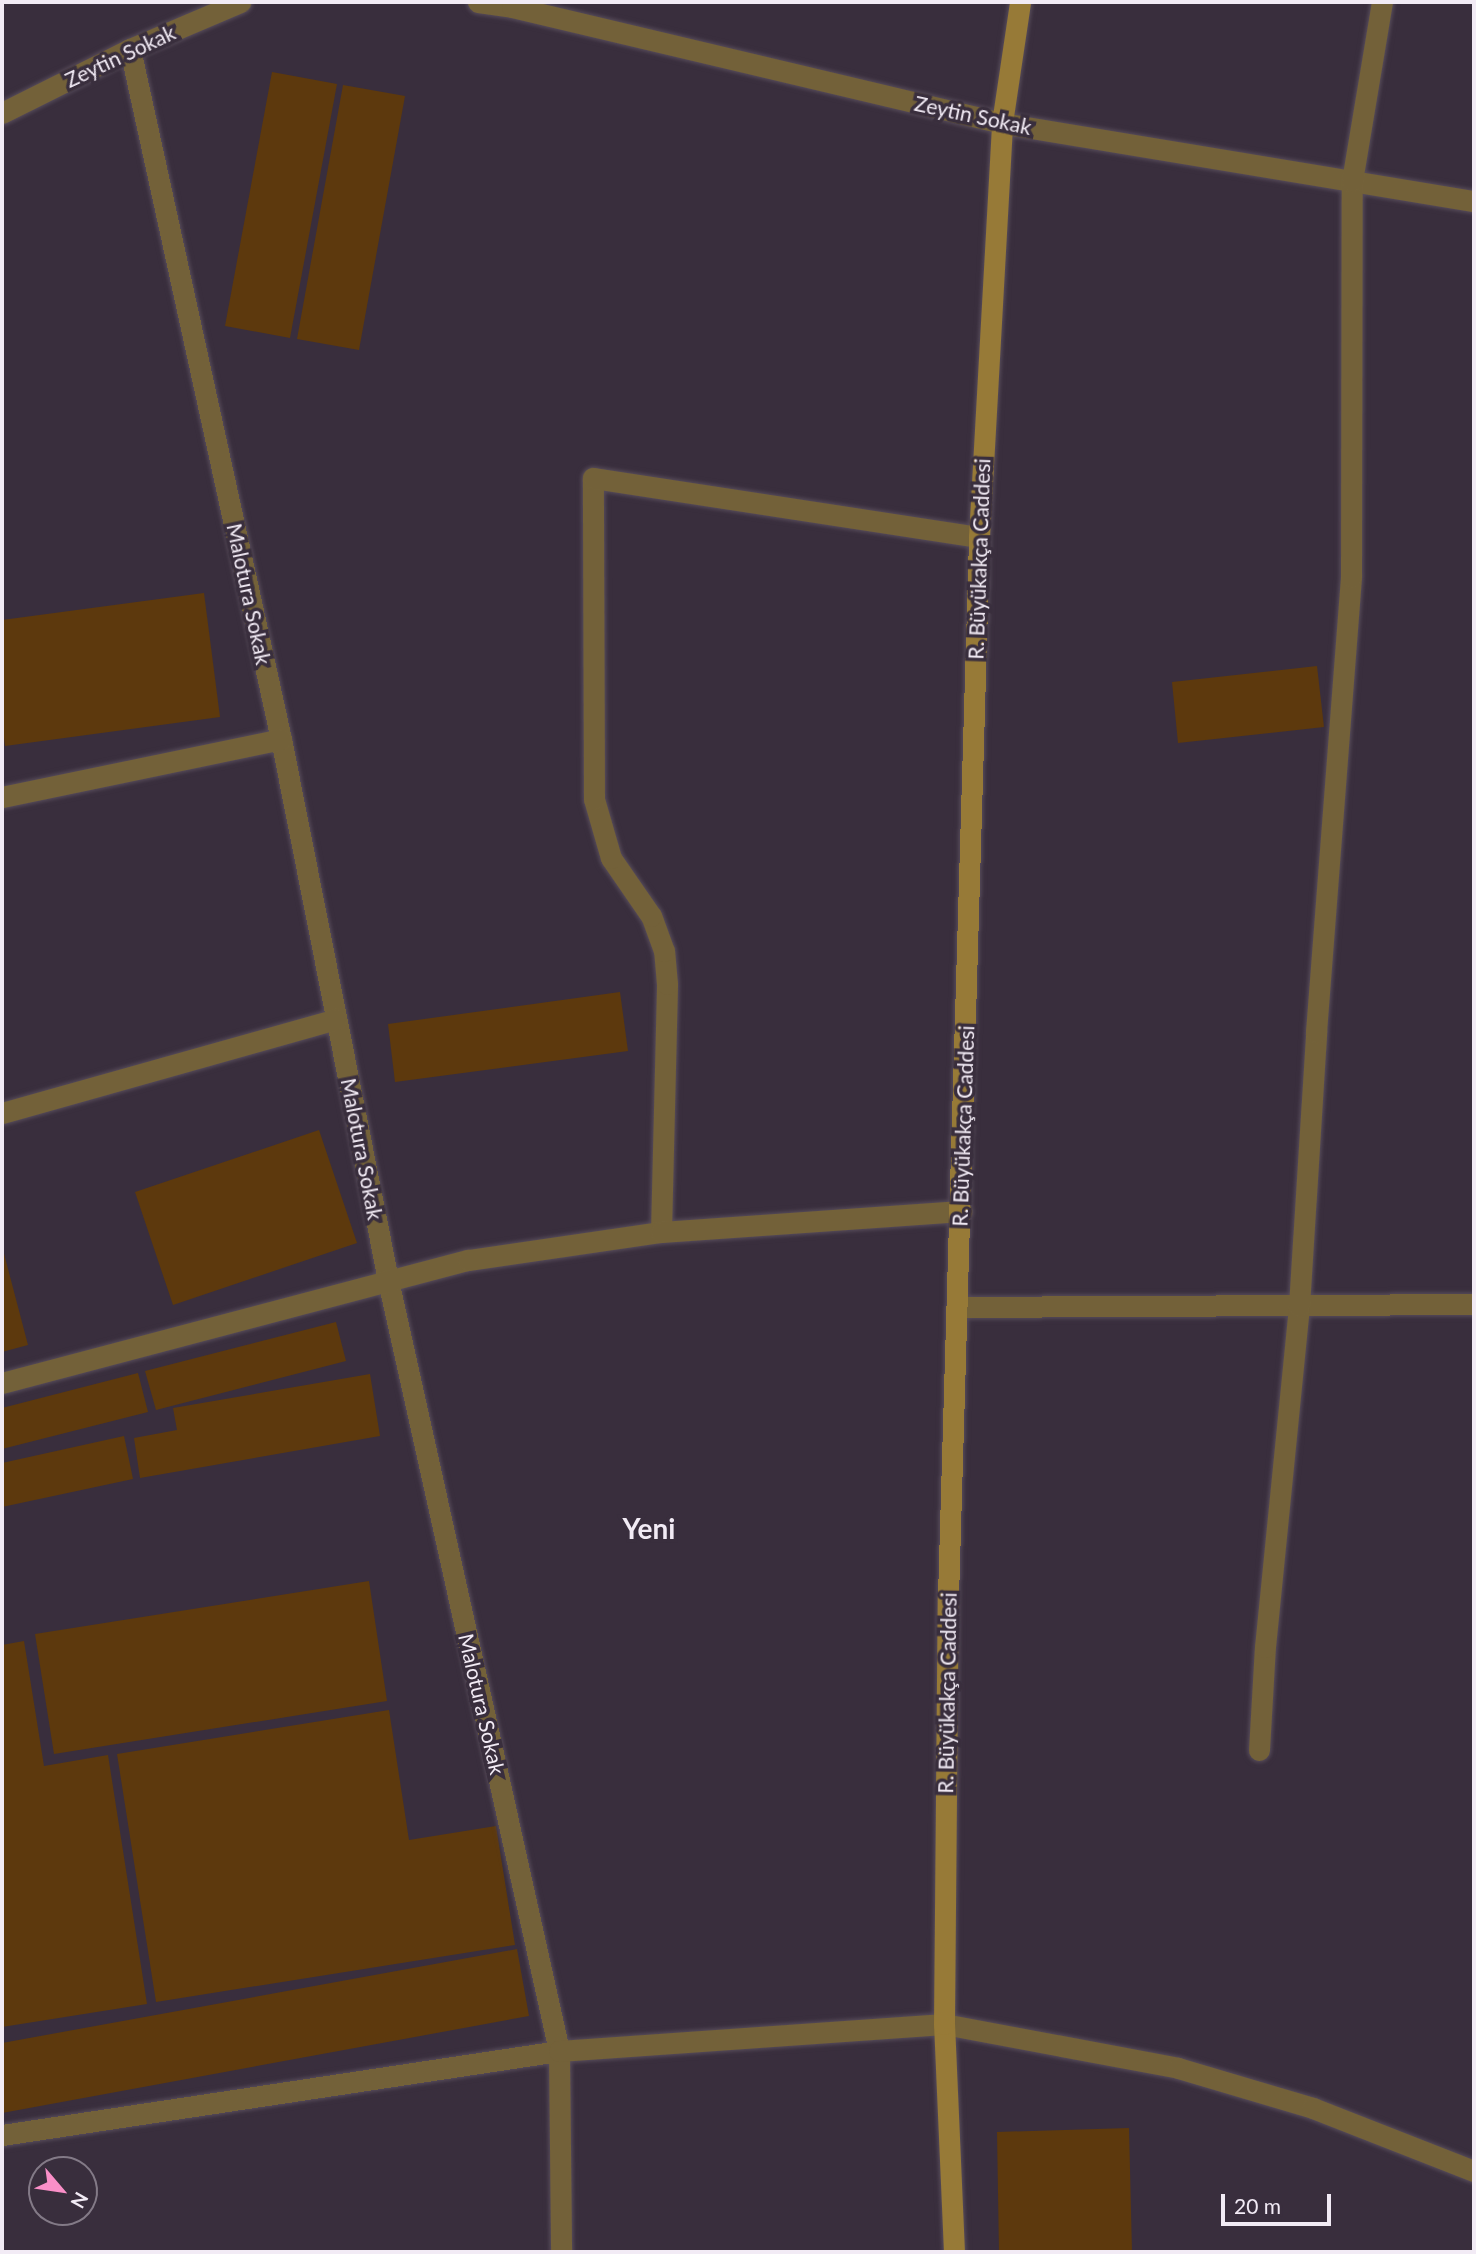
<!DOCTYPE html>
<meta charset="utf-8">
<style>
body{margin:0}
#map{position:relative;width:1476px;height:2254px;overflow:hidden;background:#392e3d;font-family:Lato,sans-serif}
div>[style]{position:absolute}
.building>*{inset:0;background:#5d390d}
.roads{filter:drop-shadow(0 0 2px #574c5a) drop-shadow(0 0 2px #574c5a)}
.street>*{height:21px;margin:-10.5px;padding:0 10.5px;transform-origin:10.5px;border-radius:10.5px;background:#736139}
.secondary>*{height:21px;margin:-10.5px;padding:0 10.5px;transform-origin:10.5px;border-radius:10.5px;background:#977a37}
span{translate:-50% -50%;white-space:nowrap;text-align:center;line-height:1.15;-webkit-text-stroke:7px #392e3d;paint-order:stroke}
.street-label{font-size:21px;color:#f2ebf5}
.district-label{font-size:28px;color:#f2ebf5;font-weight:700}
.frame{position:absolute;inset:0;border:4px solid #f2ebf5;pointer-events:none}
.north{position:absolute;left:28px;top:2156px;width:70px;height:70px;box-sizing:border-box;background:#392e3d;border:2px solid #837a87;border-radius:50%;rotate:119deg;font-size:19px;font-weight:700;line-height:28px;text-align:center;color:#f2ebf5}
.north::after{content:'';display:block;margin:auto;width:24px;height:32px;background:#fa8fc8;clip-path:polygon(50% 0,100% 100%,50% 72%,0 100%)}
.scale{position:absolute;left:1221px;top:2194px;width:110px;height:32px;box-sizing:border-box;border:4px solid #f2ebf5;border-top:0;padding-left:9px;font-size:21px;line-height:24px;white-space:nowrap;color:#f2ebf5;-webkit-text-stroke:5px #392e3d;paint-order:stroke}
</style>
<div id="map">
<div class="building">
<i style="clip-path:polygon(272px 72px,337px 84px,290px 338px,225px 326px)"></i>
<i style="clip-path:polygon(343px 85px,405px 96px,359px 350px,297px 339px)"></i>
<i style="clip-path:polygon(204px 593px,220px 717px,5px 746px,2px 722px,2px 620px)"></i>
<i style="clip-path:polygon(1317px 666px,1324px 727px,1178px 743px,1172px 682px)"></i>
<i style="clip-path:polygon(620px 992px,628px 1051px,395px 1082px,388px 1024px)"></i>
<i style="clip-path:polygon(319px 1130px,357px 1243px,173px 1305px,135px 1192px)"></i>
<i style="clip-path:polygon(2px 1246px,28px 1345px,2px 1352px)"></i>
<i style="clip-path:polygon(336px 1322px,346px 1361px,156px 1410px,145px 1371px)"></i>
<i style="clip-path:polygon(138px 1373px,148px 1412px,2px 1449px,2px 1408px)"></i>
<i style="clip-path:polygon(370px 1374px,380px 1436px,140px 1478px,134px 1438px,177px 1430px,173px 1408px)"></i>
<i style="clip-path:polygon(124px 1436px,133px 1479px,2px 1507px,2px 1463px)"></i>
<i style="clip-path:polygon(369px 1581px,387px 1701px,54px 1754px,35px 1634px)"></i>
<i style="clip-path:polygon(24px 1641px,44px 1766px,108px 1755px,147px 2004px,2px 2027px,2px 1645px)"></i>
<i style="clip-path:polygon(389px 1710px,409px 1840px,496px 1826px,515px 1945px,156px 2002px,117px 1754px)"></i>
<i style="clip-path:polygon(517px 1949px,529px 2016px,2px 2113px,2px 2043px)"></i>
<i style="clip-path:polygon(1129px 2128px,1132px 2252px,999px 2252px,997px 2132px)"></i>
</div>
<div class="roads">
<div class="street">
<i style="left:478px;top:2px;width:34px;rotate:8deg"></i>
<i style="left:512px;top:7px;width:504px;rotate:13.32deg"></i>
<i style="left:1002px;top:123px;width:478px;rotate:9.4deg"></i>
<i style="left:130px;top:49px;width:706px;rotate:77.66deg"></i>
<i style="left:281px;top:739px;width:551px;rotate:78.81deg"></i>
<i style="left:388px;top:1280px;width:790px;rotate:77.49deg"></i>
<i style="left:559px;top:2051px;width:201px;rotate:89.4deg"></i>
<i style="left:2px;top:113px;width:143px;rotate:-26.6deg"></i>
<i style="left:130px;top:49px;width:120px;rotate:-23.1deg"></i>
<i style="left:2px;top:797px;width:285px;rotate:-11.7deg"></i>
<i style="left:2px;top:1113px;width:347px;rotate:-15.7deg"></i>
<i style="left:661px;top:1232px;width:248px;rotate:-88.6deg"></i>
<i style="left:667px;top:984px;width:33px;rotate:-95deg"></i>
<i style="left:664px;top:951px;width:37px;rotate:-110deg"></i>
<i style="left:651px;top:916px;width:70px;rotate:-124.6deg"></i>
<i style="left:611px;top:858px;width:61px;rotate:-106.1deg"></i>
<i style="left:594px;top:799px;width:321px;rotate:-90.2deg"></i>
<i style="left:593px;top:478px;width:390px;rotate:8.7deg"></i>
<i style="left:957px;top:1307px;width:517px;rotate:-0.33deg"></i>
<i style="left:2px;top:1383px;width:482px;rotate:-14.8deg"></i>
<i style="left:468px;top:1260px;width:195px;rotate:-8.3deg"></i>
<i style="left:661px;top:1232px;width:301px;rotate:-4deg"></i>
<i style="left:1259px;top:1750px;width:103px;rotate:-86.7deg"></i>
<i style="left:1265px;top:1647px;width:343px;rotate:-84.3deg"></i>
<i style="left:1299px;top:1306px;width:275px;rotate:-86.4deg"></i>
<i style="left:1316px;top:1032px;width:456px;rotate:-85.6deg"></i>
<i style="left:1351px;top:577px;width:396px;rotate:-89.9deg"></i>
<i style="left:1352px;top:181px;width:181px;rotate:-80.5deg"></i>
<i style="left:2px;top:2135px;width:563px;rotate:-8.58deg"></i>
<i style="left:559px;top:2051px;width:386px;rotate:-4deg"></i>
<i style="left:944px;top:2024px;width:238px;rotate:10.6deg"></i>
<i style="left:1178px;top:2068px;width:141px;rotate:16.5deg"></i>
<i style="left:1313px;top:2108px;width:173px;rotate:21.4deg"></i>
</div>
<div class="secondary">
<i style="left:954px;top:2252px;width:228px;rotate:-92.5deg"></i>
<i style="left:944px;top:2024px;width:428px;rotate:-89.5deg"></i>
<i style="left:948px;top:1596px;width:1059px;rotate:-88.32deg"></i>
<i style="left:979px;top:537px;width:415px;rotate:-86.8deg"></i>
<i style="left:1002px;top:123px;width:122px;rotate:-81.5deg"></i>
</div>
</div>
<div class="street-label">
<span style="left:120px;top:56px;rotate:-25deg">Zeytin Sokak</span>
<span style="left:973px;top:115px;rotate:12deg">Zeytin Sokak</span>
<span style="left:979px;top:559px;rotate:-88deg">R. Büyükakça Caddesi</span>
<span style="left:249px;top:594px;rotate:78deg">Malotura Sokak</span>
<span style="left:963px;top:1126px;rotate:-88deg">R. Büyükakça Caddesi</span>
<span style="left:362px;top:1149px;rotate:79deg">Malotura Sokak</span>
<span style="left:947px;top:1693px;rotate:-89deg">R. Büyükakça Caddesi</span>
<span style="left:482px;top:1704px;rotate:77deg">Malotura Sokak</span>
</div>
<div class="district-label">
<span style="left:649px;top:1528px">Yeni</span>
</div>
<div class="frame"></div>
<div class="north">N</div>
<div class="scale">20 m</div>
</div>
